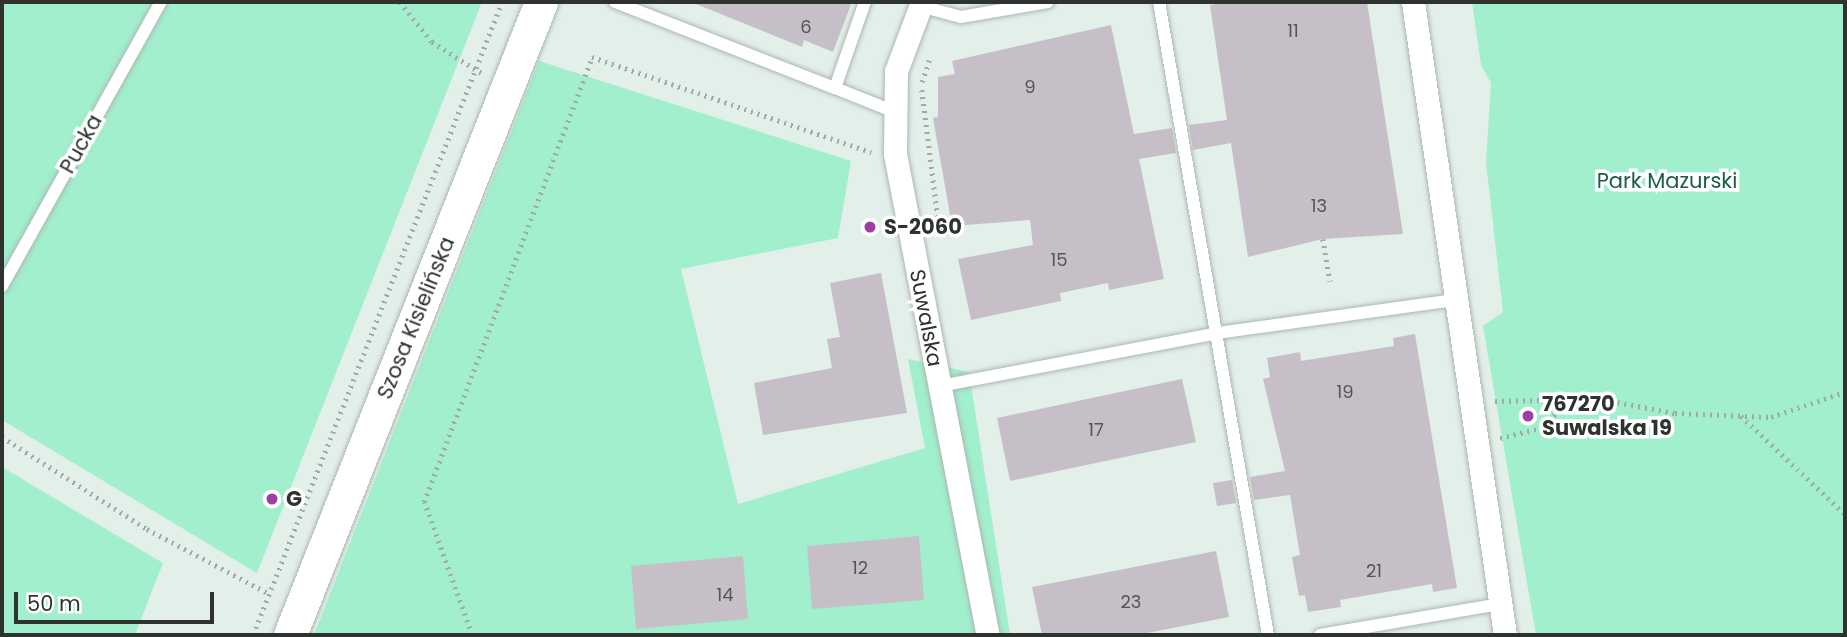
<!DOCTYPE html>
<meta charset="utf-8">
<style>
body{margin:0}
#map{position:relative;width:1847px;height:637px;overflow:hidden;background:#e3efe9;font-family:Poppins,sans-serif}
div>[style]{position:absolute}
.green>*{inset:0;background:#a1efcc}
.building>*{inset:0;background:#c7bfc8}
.path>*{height:4.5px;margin-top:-2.25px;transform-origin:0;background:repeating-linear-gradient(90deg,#a1aaa6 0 2px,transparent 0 7px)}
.roads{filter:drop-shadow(0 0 2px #acb7b1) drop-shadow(0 0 2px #acb7b1)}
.lane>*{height:12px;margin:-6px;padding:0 6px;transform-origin:6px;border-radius:6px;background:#fff}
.street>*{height:23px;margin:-11.5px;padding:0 11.5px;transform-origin:11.5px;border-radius:11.5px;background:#fff}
.secondary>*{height:33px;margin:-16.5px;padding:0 16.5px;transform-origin:16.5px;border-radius:16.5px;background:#fff}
.dots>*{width:19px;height:19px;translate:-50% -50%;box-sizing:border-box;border:4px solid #fff;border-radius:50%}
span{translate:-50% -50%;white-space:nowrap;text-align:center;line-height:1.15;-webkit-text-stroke:7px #fff;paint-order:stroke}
.number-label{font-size:18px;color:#545656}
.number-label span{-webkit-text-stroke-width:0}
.street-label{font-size:21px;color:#2e3330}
.park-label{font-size:21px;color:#1c5d45}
.poi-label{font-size:21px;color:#2e3330;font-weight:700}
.left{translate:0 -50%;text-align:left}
.frame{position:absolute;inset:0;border:4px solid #2e3330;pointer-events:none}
.scale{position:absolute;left:14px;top:592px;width:200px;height:32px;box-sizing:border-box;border:4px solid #2e3330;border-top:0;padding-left:9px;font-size:21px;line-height:24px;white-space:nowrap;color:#2e3330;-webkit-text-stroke:5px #fff;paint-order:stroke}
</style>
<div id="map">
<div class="green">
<i style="clip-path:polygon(2px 2px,482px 2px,257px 573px,2px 420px)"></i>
<i style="clip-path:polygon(1472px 2px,1845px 2px,1845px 635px,1536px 635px,1483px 326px,1503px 312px,1486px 162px,1491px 83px,1481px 65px)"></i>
<i style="clip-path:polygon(539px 61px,851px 161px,838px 238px,681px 269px,738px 504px,925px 448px,908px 359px,969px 372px,1010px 635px,314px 635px)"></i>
<i style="clip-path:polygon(2px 467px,163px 563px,135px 635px,2px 635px)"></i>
</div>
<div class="building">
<i style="clip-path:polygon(691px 2px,852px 2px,833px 52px,804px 40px,802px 47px)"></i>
<i style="clip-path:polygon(1229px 2px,1367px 2px,1403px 234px,1323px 239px,1248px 257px,1231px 143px,1193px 150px,1189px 125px,1227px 120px,1210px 5px)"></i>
<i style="clip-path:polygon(1111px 25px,1134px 134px,1172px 128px,1176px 153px,1139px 159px,1164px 279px,1109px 290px,1108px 283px,1060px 293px,1061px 301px,971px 320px,958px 259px,1033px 245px,1030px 220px,952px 226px,933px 118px,938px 117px,938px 77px,955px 74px,952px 61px)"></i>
<i style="clip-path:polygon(881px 273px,907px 413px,763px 435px,754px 383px,832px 368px,827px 339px,840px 337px,830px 283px)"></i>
<i style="clip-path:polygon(1415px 334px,1457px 588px,1433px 592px,1432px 584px,1340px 600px,1341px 607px,1308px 612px,1305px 595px,1299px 596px,1292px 557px,1300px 555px,1290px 495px,1254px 500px,1250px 477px,1285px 471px,1263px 379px,1270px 377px,1267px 358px,1300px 352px,1301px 361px,1394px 346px,1393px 338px)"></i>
<i style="clip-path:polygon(1182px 379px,1196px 442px,1010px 481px,997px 418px)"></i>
<i style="clip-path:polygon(1232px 480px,1236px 503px,1217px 506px,1213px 483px)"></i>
<i style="clip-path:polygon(919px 536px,924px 600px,812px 609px,807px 546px)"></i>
<i style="clip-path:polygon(1216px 551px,1229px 617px,1137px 635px,1042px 635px,1032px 587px)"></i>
<i style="clip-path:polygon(743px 556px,748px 619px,636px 629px,631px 566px)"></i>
</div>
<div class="path">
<i style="left:400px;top:2px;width:51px;rotate:51.3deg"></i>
<i style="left:432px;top:42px;width:60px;rotate:32.1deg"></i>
<i style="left:922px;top:82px;width:23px;rotate:-72deg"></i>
<i style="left:922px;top:90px;width:145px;rotate:82.9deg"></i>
<i style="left:940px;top:234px;width:13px;rotate:-9deg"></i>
<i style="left:1323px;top:239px;width:43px;rotate:80.5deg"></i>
<i style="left:1495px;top:401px;width:47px;rotate:-1.2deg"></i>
<i style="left:1542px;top:400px;width:18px;rotate:19deg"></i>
<i style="left:1741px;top:416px;width:143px;rotate:43.3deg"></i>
<i style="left:2px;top:437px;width:172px;rotate:32.4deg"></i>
<i style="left:147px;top:529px;width:139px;rotate:27.9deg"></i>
<i style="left:1500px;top:438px;width:46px;rotate:-13.7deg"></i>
<i style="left:1545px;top:427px;width:31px;rotate:-53deg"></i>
<i style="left:1564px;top:402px;width:26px;rotate:-11deg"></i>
<i style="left:1590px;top:397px;width:86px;rotate:10.7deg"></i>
<i style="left:1675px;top:413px;width:96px;rotate:2.4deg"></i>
<i style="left:1771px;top:417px;width:78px;rotate:-18.7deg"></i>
<i style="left:253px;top:635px;width:680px;rotate:-68.53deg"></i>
<i style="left:472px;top:635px;width:141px;rotate:-109.8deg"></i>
<i style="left:424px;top:502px;width:476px;rotate:-69.3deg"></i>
<i style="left:592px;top:57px;width:295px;rotate:18.8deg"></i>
</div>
<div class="roads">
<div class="lane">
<i style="left:615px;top:2px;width:236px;rotate:21.4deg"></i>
<i style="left:835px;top:88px;width:91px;rotate:-70.8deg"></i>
<i style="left:1159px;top:2px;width:642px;rotate:80.23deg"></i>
<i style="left:920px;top:6px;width:42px;rotate:15deg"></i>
<i style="left:961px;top:17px;width:88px;rotate:-9.8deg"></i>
<i style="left:835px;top:88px;width:65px;rotate:21.8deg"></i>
<i style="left:2px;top:286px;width:325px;rotate:-60.8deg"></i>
<i style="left:940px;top:386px;width:282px;rotate:-10.8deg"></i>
<i style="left:1217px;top:333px;width:241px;rotate:-7.9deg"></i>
<i style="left:1320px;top:635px;width:183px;rotate:-9.8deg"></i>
</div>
<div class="street">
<i style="left:922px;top:2px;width:74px;rotate:110.6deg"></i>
<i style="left:896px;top:71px;width:83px;rotate:90.7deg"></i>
<i style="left:895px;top:154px;width:490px;rotate:79.1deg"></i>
<i style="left:1413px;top:2px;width:640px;rotate:81.73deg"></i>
</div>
<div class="secondary">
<i style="left:290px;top:635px;width:681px;rotate:-68.37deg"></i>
</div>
</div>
<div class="dots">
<i style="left:870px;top:227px;background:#9e3da4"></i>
<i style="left:1528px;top:416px;background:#9e3da4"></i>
<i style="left:272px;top:499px;background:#9e3da4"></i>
</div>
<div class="number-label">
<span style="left:806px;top:27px">6</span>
<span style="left:1293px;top:31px">11</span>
<span style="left:1030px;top:87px">9</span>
<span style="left:1319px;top:206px">13</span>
<span style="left:1059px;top:260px">15</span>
<span style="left:1345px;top:392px">19</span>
<span style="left:1096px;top:430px">17</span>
<span style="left:860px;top:568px">12</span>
<span style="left:1374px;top:571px">21</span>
<span style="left:725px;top:595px">14</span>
<span style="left:1131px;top:602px">23</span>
</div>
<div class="street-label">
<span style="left:81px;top:144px;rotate:-61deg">Pucka</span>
<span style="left:416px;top:318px;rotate:-68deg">Szosa Kisielińska</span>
<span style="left:926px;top:318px;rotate:79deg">Suwalska</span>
</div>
<div class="park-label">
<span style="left:1667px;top:181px">Park Mazurski</span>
</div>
<div class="poi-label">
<span class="left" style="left:884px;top:227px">S-2060</span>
<span class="left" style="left:1542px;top:416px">767270<br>Suwalska 19</span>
<span class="left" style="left:286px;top:499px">G</span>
</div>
<div class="frame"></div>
<div class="scale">50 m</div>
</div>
